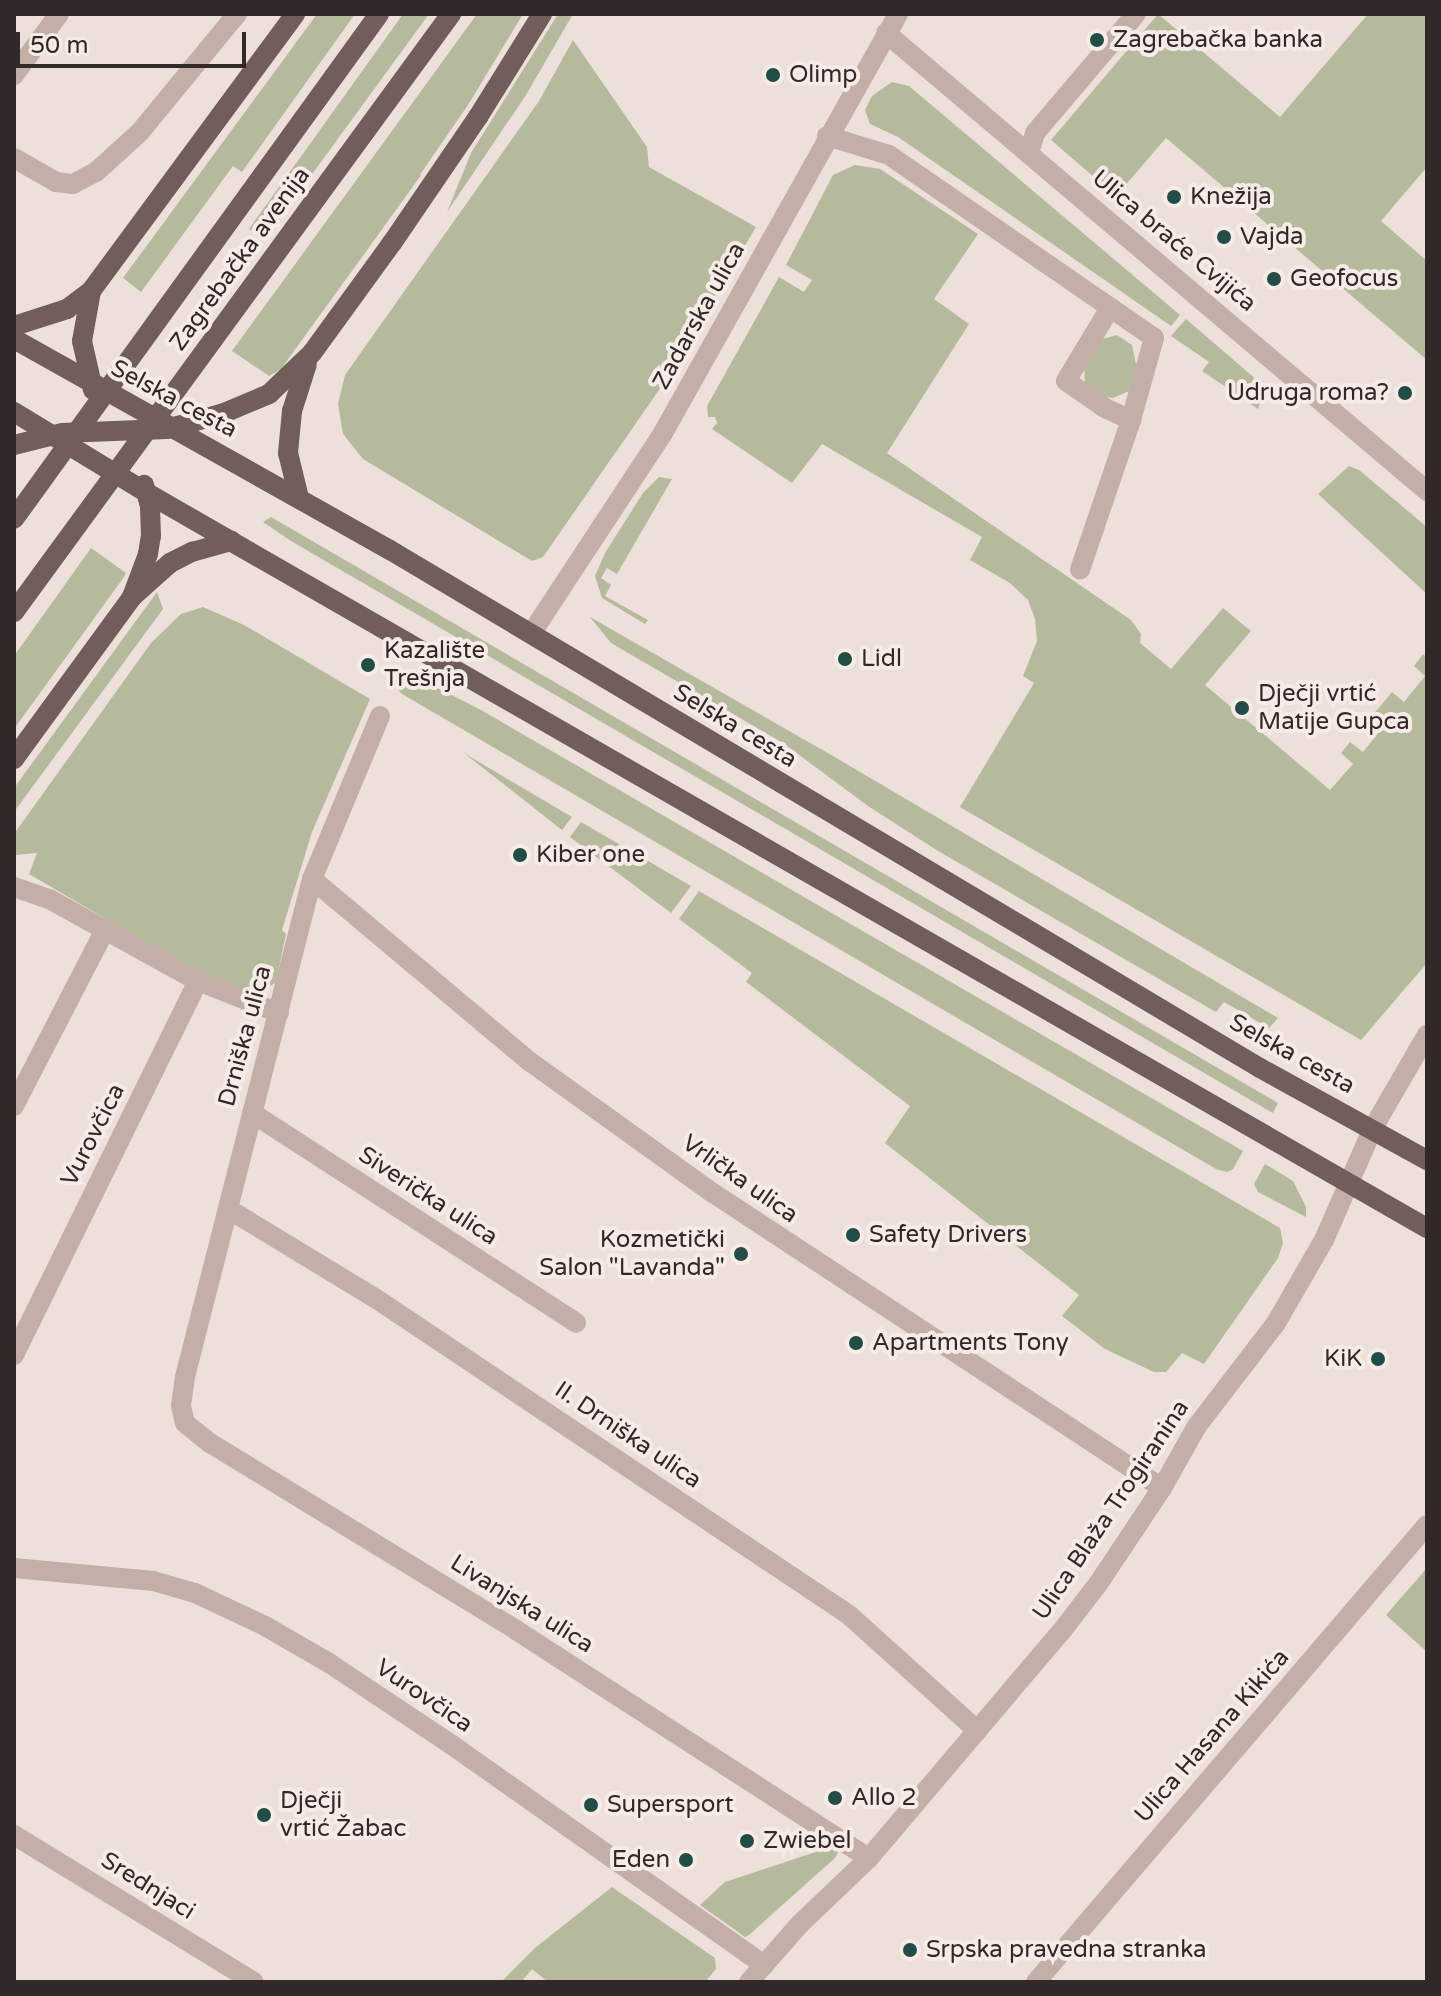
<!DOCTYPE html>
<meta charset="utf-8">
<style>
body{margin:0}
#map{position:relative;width:1441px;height:1996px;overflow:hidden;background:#ede0da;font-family:"Varela Round",sans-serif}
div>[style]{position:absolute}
.green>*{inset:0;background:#b6ba9c}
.minor>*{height:20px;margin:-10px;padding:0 10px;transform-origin:10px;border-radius:10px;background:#c4afa8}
.major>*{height:20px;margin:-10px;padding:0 10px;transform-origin:10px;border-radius:10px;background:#715d5a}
.dots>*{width:22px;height:22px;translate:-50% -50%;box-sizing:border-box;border:4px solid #f6ebe6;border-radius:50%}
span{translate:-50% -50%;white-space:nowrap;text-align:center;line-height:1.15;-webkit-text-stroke:8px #f6ebe6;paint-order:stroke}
.poi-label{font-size:24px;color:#312827}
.left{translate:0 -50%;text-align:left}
.right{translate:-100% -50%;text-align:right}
.street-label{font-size:24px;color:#312827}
.frame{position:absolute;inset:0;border:16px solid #312827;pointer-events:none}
.scale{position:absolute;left:16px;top:32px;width:230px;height:36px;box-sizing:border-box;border:4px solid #312827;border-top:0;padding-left:10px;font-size:24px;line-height:28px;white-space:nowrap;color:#312827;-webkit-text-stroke:6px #f6ebe6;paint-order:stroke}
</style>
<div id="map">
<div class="green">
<i style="clip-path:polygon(317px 14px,355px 14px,242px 172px,233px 166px,141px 292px,123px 278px)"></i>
<i style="clip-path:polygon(403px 14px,429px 14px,264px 240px,249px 229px)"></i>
<i style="clip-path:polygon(477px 14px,523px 14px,468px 105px,419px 176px,422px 174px,281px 369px,269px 376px,232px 351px)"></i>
<i style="clip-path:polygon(558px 14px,573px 14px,526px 95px,447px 212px,471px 153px)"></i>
<i style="clip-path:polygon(1158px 14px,1280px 117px,1368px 14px,1427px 14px,1427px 167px,1381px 221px,1427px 261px,1427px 360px,1166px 138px,1116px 196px,1051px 140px)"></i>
<i style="clip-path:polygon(573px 40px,647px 147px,649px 167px,756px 227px,659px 390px,543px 557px,532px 561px,363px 459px,343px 434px,338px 404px,345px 375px,539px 101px)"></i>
<i style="clip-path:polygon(892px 82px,909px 86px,1180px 315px,1171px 326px,898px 137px,870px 124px,865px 110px,872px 96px)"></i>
<i style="clip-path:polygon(855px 165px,880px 169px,978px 234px,934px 299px,969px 324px,887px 453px,1131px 620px,1141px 634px,1140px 643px,1171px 669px,1223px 608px,1251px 631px,1205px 685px,1330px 790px,1353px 764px,1341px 753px,1350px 742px,1363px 752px,1384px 726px,1372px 716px,1392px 692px,1404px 702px,1425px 676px,1414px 666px,1423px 654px,1427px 658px,1427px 963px,1361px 1040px,960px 807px,1034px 683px,1023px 676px,1037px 641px,1035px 619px,1028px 600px,1010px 583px,970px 560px,982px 537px,822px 444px,792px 483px,712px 429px,717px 423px,715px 417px,708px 417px,707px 406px,779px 277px,804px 292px,812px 280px,786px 265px,833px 175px)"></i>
<i style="clip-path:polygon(1186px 319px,1265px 387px,1258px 409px,1202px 371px,1209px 362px,1171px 336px)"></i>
<i style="clip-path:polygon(1117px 335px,1132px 345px,1137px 369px,1129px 391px,1113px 398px,1102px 397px,1085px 384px,1084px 365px,1102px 339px)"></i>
<i style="clip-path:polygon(1349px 466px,1359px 470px,1427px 527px,1427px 594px,1318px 494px)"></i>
<i style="clip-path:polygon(659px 477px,672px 479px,617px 574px,607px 568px,601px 578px,611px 585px,605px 596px,648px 620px,645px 624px,602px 598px,595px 576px,605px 553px,643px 493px)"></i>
<i style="clip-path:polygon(271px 517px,1278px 1103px,1273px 1113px,291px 541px,263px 522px)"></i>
<i style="clip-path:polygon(91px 548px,126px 573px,124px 577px,14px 729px,14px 656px)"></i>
<i style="clip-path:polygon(157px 592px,163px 609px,14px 812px,14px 788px)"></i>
<i style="clip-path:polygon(203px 607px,244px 625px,370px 699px,312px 832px,282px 930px,286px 934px,276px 982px,264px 991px,250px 992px,205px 977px,29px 874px,37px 853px,16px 855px,14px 834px,151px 643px,181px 614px)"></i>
<i style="clip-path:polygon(590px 617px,833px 756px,1278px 1018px,1269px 1028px,1224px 1002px,1216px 1012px,938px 851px,868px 806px,783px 743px,611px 643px)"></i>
<i style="clip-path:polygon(395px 673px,430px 684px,481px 710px,1243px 1151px,1233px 1169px,1227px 1172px,1216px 1169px,402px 694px,393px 683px)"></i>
<i style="clip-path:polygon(464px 753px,494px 771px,572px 817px,562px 830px)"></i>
<i style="clip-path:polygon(581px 822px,691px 886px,671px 913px,570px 837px)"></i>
<i style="clip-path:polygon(699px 891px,1280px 1228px,1283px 1243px,1278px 1258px,1204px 1364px,1182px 1353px,1166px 1372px,1154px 1372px,1105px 1349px,1062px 1316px,1079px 1295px,885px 1143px,910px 1106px,746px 982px,752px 973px,679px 919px)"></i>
<i style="clip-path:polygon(1265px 1164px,1293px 1181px,1306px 1207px,1306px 1217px,1258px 1192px,1254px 1184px)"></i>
<i style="clip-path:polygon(1427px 1568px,1427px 1652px,1386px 1615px)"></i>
<i style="clip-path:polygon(834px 1846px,839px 1851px,835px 1858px,749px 1935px,745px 1937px,700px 1905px,725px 1882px)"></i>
<i style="clip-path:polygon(612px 1887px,715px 1958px,716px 1969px,705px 1982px,548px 1982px,532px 1969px,521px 1982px,501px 1982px,535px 1948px)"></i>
</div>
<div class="minor">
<i style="left:886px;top:33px;width:709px;rotate:40.25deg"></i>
<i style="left:14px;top:75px;width:76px;rotate:-53.6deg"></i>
<i style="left:827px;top:136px;width:65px;rotate:17deg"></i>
<i style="left:889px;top:155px;width:322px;rotate:34.6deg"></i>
<i style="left:1154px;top:338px;width:85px;rotate:105.7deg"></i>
<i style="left:1131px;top:420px;width:158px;rotate:108.8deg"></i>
<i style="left:1029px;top:153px;width:21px;rotate:-73deg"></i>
<i style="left:1035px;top:133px;width:156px;rotate:-49.7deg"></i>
<i style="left:14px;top:158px;width:48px;rotate:29.7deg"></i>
<i style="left:56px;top:182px;width:17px;rotate:7deg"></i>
<i style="left:73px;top:184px;width:26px;rotate:-28deg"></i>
<i style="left:96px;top:172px;width:59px;rotate:-42.3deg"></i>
<i style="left:140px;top:132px;width:153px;rotate:-50.6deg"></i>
<i style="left:1110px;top:308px;width:85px;rotate:121.1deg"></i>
<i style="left:1066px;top:381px;width:47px;rotate:34.7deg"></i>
<i style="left:1105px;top:408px;width:29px;rotate:25deg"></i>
<i style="left:531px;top:634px;width:240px;rotate:-56.7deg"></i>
<i style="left:663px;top:433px;width:480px;rotate:-60.7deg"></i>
<i style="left:380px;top:716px;width:177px;rotate:112.6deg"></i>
<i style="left:312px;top:879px;width:514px;rotate:104.31deg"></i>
<i style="left:185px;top:1377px;width:29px;rotate:98deg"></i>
<i style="left:181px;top:1406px;width:17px;rotate:77deg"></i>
<i style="left:185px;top:1423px;width:32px;rotate:39deg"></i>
<i style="left:210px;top:1443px;width:359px;rotate:31.4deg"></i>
<i style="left:516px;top:1630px;width:420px;rotate:32.9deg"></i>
<i style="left:312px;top:879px;width:283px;rotate:40deg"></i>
<i style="left:529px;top:1061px;width:226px;rotate:35.7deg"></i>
<i style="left:713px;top:1193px;width:537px;rotate:33.31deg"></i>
<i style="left:14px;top:887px;width:39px;rotate:19deg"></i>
<i style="left:51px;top:900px;width:168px;rotate:28.9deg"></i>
<i style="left:198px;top:981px;width:87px;rotate:21.6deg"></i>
<i style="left:14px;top:1106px;width:198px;rotate:-62.7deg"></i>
<i style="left:252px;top:1113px;width:386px;rotate:32.9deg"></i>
<i style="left:230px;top:1210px;width:170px;rotate:31.3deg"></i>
<i style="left:375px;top:1298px;width:570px;rotate:33.77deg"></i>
<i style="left:849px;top:1615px;width:173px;rotate:42deg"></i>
<i style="left:14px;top:1355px;width:417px;rotate:-63.8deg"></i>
<i style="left:14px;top:1568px;width:140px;rotate:5.3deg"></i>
<i style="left:153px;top:1581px;width:44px;rotate:15.9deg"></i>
<i style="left:195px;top:1593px;width:77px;rotate:25.2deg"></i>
<i style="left:265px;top:1626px;width:74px;rotate:30deg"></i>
<i style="left:329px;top:1663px;width:148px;rotate:33.7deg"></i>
<i style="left:452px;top:1745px;width:382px;rotate:35.2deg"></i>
<i style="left:14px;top:1835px;width:281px;rotate:31.5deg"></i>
<i style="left:749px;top:1982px;width:77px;rotate:-48.7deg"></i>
<i style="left:800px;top:1924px;width:95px;rotate:-43.7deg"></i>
<i style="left:869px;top:1858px;width:297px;rotate:-49.7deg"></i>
<i style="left:1061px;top:1632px;width:61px;rotate:-52.4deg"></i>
<i style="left:1098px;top:1584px;width:115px;rotate:-56.3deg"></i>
<i style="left:1162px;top:1488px;width:71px;rotate:-60.6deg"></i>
<i style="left:1197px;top:1426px;width:130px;rotate:-52.5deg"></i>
<i style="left:1276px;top:1323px;width:96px;rotate:-60deg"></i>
<i style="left:1324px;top:1240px;width:122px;rotate:-66.4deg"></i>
<i style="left:1373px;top:1128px;width:108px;rotate:-59.9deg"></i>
<i style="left:1036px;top:1982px;width:601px;rotate:-49.45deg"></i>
</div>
<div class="major">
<i style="left:91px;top:291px;width:51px;rotate:100.2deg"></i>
<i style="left:82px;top:341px;width:50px;rotate:77.3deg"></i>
<i style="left:14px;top:326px;width:56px;rotate:-17.8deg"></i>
<i style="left:67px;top:309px;width:30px;rotate:-37deg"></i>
<i style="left:91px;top:291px;width:344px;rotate:-53.6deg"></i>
<i style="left:14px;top:339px;width:431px;rotate:29.3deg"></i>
<i style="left:390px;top:550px;width:1013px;rotate:30.77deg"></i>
<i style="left:1260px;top:1068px;width:191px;rotate:28.9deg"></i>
<i style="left:14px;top:412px;width:156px;rotate:31.3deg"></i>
<i style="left:147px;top:493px;width:1476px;rotate:29.87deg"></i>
<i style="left:14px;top:445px;width:49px;rotate:-14deg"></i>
<i style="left:62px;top:433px;width:105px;rotate:-2.2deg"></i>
<i style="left:167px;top:429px;width:59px;rotate:-15.7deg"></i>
<i style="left:224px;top:413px;width:49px;rotate:-22.9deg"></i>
<i style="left:269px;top:394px;width:59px;rotate:-43.6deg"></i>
<i style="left:312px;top:353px;width:136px;rotate:-54deg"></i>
<i style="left:392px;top:243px;width:153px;rotate:-55.7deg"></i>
<i style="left:478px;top:117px;width:121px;rotate:-58.1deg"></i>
<i style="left:299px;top:498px;width:46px;rotate:-103.7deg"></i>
<i style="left:288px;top:453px;width:42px;rotate:-84.6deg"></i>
<i style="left:292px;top:411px;width:49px;rotate:-72.3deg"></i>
<i style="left:14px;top:519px;width:623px;rotate:-54.14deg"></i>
<i style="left:132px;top:597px;width:46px;rotate:-69.6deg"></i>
<i style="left:148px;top:554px;width:18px;rotate:-81deg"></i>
<i style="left:151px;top:536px;width:30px;rotate:-92deg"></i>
<i style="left:150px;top:506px;width:22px;rotate:-106deg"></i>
<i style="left:14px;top:612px;width:741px;rotate:-53.84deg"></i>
<i style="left:14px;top:759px;width:200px;rotate:-53.9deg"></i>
<i style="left:132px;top:597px;width:51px;rotate:-41.8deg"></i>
<i style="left:170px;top:563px;width:25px;rotate:-27deg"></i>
<i style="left:192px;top:552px;width:41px;rotate:-15.8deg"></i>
</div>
<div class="dots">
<i style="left:1097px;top:40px;background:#224d47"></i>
<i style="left:773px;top:75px;background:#224d47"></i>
<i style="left:1174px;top:197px;background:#224d47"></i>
<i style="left:1224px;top:237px;background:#224d47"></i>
<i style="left:1274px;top:279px;background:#224d47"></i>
<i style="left:1405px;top:393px;background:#224d47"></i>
<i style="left:845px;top:659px;background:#224d47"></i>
<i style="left:368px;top:665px;background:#224d47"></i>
<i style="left:1242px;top:708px;background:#224d47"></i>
<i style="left:520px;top:855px;background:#224d47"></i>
<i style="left:853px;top:1235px;background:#224d47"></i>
<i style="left:741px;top:1254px;background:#224d47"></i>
<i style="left:856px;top:1343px;background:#224d47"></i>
<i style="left:1378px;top:1359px;background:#224d47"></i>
<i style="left:835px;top:1798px;background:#224d47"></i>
<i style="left:591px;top:1805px;background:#224d47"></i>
<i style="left:264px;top:1815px;background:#224d47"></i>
<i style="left:747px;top:1841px;background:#224d47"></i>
<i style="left:686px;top:1860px;background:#224d47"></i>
<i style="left:910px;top:1950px;background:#224d47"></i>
</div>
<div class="poi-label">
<span class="left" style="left:1113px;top:40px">Zagrebačka banka</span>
<span class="left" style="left:789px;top:75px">Olimp</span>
<span class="left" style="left:1190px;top:197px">Knežija</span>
<span class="left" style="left:1240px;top:237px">Vajda</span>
<span class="left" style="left:1290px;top:279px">Geofocus</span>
<span class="right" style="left:1389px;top:393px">Udruga roma?</span>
<span class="left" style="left:384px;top:665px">Kazalište<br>Trešnja</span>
<span class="left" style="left:861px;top:659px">Lidl</span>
<span class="left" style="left:1258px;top:708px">Dječji vrtić<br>Matije Gupca</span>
<span class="left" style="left:536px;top:855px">Kiber one</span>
<span class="left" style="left:869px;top:1235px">Safety Drivers</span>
<span class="right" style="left:725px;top:1254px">Kozmetički<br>Salon "Lavanda"</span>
<span class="left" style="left:872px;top:1343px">Apartments Tony</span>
<span class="right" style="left:1362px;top:1359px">KiK</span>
<span class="left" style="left:851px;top:1798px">Allo 2</span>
<span class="left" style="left:280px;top:1815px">Dječji<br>vrtić Žabac</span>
<span class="left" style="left:607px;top:1805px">Supersport</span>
<span class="left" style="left:763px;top:1841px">Zwiebel</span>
<span class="right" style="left:670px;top:1860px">Eden</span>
<span class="left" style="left:926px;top:1950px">Srpska pravedna stranka</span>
</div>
<div class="street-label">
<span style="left:1174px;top:241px;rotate:40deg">Ulica braće Cvijića</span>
<span style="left:240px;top:259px;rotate:-54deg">Zagrebačka avenija</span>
<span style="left:699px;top:316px;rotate:-61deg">Zadarska ulica</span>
<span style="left:174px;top:399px;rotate:28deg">Selska cesta</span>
<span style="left:735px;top:726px;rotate:31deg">Selska cesta</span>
<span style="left:245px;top:1036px;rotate:-75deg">Drniška ulica</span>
<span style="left:1292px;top:1054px;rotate:29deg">Selska cesta</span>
<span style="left:93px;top:1135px;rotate:-63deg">Vurovčica</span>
<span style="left:740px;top:1179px;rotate:35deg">Vrlička ulica</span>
<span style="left:428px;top:1196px;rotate:33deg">Siverička ulica</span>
<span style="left:628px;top:1435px;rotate:34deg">II. Drniška ulica</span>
<span style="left:1111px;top:1510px;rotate:-56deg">Ulica Blaža Trogiranina</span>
<span style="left:522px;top:1604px;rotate:32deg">Livanjska ulica</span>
<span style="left:424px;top:1696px;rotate:34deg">Vurovčica</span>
<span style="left:1212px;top:1736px;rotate:-49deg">Ulica Hasana Kikića</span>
<span style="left:148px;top:1886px;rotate:32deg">Srednjaci</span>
</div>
<div class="frame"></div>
<div class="scale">50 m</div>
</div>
